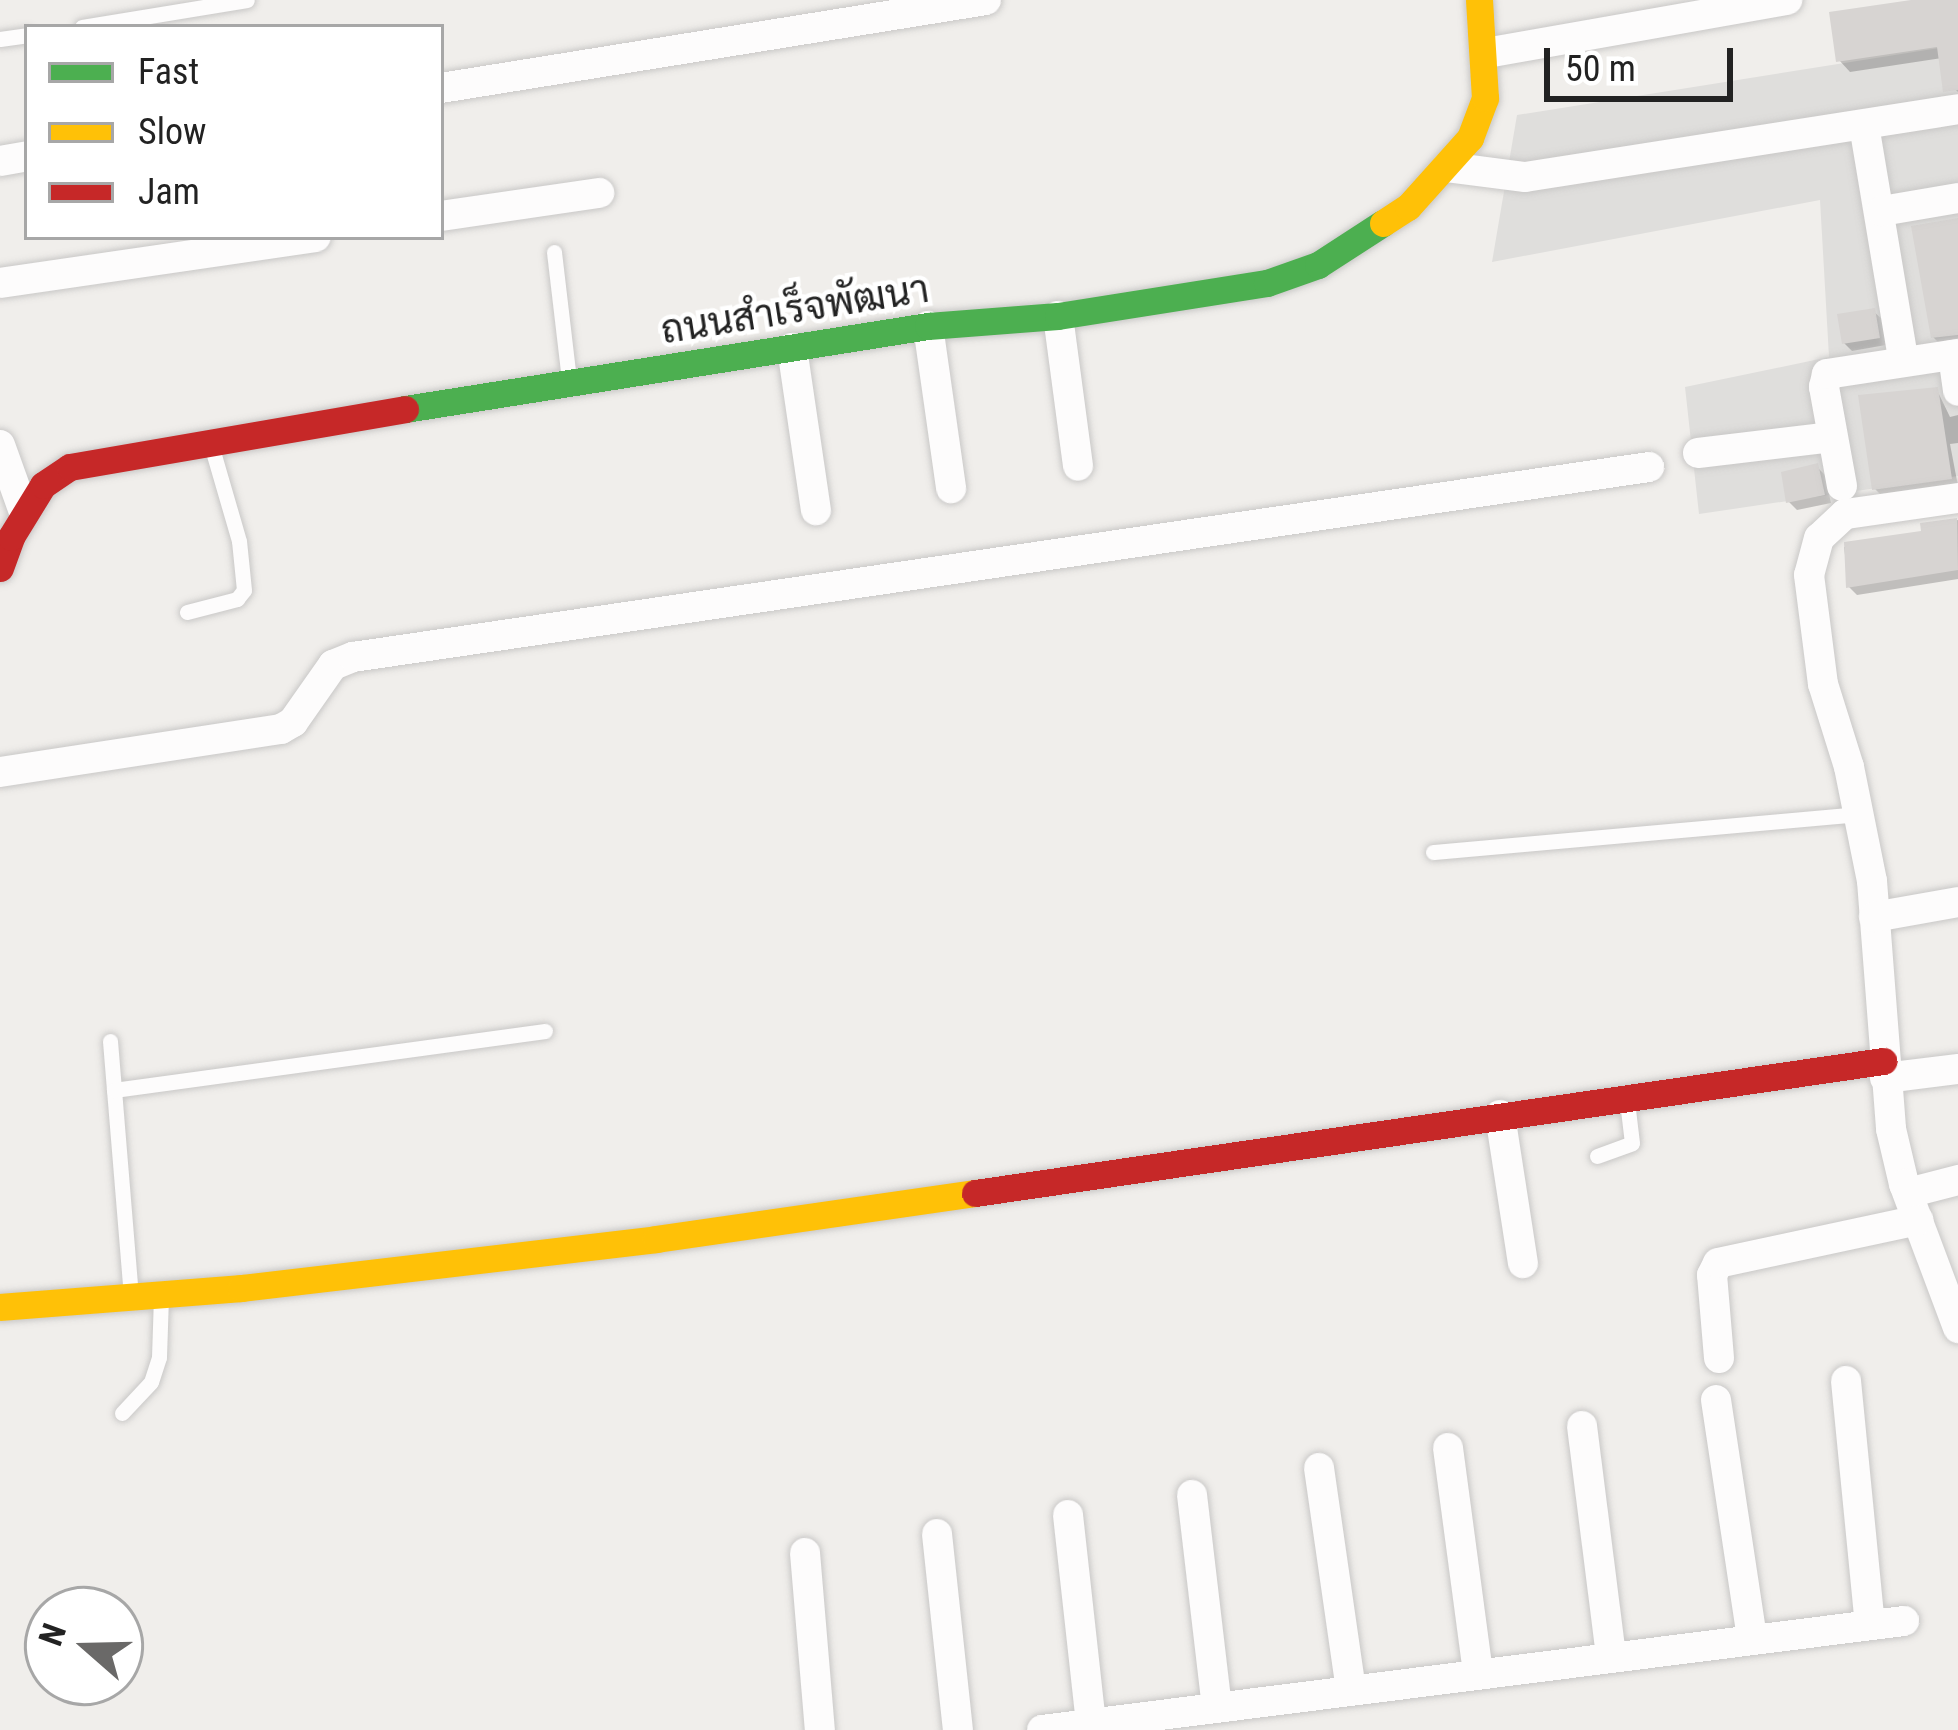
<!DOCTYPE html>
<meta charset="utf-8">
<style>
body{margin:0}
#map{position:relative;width:1958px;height:1730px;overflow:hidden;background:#f0eeeb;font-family:"Roboto Condensed",Sarabun,sans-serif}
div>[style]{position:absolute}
.residential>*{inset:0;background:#dfdedc}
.shadow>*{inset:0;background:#0003}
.building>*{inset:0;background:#d7d4d2}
.roads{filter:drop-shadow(0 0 3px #c9c8c7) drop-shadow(0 0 3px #c9c8c7)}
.lane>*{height:15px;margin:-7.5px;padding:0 7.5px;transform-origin:7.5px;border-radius:7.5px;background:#fdfcfc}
.street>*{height:30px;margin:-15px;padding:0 15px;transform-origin:15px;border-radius:15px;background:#fdfcfc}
.fast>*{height:27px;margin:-13.5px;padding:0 13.5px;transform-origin:13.5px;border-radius:13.5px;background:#4caf50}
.slow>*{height:27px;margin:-13.5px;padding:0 13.5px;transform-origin:13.5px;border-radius:13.5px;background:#ffc107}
.jam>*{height:27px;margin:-13.5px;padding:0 13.5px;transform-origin:13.5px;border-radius:13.5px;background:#c62828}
span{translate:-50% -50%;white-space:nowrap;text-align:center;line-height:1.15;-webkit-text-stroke:9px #fff;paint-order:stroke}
.street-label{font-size:39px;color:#222}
.legend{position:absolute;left:24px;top:24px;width:420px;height:216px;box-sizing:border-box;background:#fff;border:3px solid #a7a7a7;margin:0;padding:15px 21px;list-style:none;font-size:36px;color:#222}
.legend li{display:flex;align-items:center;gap:24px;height:60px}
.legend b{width:60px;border:3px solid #a7a7a7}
.north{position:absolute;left:24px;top:1586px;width:120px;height:120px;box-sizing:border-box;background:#fff;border:3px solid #a7a7a7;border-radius:50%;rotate:290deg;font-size:33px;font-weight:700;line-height:48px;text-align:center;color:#222}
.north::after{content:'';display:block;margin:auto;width:42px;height:54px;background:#6a6968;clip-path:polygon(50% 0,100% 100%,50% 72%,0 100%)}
.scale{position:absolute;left:1544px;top:48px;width:189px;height:54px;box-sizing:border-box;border:6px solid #222;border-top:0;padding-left:15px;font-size:36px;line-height:42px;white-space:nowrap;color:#222;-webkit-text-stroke:9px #fff;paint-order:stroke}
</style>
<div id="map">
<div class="residential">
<i style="clip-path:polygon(1958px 45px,1958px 476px,1699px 514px,1685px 387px,1829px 357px,1820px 200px,1492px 262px,1517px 115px)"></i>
</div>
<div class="shadow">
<i style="clip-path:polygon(1934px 0,1958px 0,1958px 92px,1945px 80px,1942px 58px,1850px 72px,1839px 60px)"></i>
<i style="clip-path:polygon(1958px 218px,1958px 342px,1941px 345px,1933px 337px)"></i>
<i style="clip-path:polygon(1874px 312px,1882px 319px,1886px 345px,1852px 351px,1844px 343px)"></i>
<i style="clip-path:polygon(1937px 390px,1950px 417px,1958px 415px,1958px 443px,1950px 444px,1958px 486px,1883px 497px,1875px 489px)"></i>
<i style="clip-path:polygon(1817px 467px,1825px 475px,1831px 503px,1797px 510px,1789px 502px)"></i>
<i style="clip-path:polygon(1958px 520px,1958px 579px,1857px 595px,1849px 587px,1844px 547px,1924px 533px,1923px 526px)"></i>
</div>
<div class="building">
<i style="clip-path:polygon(1911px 0,1958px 0,1958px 90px,1943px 92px,1937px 47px,1836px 62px,1829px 12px)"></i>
<i style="clip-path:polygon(1958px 218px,1958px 335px,1931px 338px,1911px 226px)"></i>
<i style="clip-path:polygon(1875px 308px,1880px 338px,1842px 344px,1837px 314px)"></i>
<i style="clip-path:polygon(1938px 387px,1952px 479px,1872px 490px,1858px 395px)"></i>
<i style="clip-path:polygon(1818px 463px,1825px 495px,1786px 503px,1781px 472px)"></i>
<i style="clip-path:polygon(1957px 518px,1958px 570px,1846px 588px,1844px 542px,1921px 531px,1920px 523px)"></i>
</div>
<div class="roads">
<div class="lane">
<i style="left:82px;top:27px;width:167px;rotate:-9.3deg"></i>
<i style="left:0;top:39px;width:27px;rotate:-8deg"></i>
<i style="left:554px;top:252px;width:129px;rotate:83.3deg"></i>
<i style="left:187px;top:612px;width:52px;rotate:-14.6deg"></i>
<i style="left:237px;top:599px;width:11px;rotate:-52deg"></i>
<i style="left:244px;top:590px;width:49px;rotate:-95.8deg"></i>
<i style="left:239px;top:541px;width:104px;rotate:-106.2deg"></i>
<i style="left:1433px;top:852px;width:429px;rotate:-5.1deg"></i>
<i style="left:110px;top:1041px;width:254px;rotate:85.3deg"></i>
<i style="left:114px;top:1090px;width:435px;rotate:-7.8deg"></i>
<i style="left:1597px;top:1156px;width:37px;rotate:-20deg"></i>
<i style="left:1632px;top:1143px;width:42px;rotate:-96.8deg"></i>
<i style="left:122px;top:1413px;width:42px;rotate:-46.9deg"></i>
<i style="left:151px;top:1382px;width:26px;rotate:-72deg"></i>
<i style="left:159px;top:1357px;width:61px;rotate:-88.1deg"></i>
</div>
<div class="street">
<i style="left:1486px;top:53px;width:306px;rotate:-10deg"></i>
<i style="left:441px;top:88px;width:552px;rotate:-9.17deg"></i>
<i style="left:1864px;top:125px;width:237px;rotate:80.5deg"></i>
<i style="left:0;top:161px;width:27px;rotate:-10deg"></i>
<i style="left:1447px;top:167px;width:79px;rotate:7.3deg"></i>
<i style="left:1525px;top:177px;width:438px;rotate:-8.9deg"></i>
<i style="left:1882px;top:211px;width:77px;rotate:-9.7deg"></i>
<i style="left:441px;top:216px;width:160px;rotate:-8.3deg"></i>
<i style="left:0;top:283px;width:319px;rotate:-8.3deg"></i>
<i style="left:1058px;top:316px;width:151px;rotate:82.4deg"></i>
<i style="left:928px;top:326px;width:164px;rotate:81.9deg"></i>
<i style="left:792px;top:348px;width:164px;rotate:81.6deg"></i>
<i style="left:1953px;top:355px;width:36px;rotate:82deg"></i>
<i style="left:0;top:445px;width:71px;rotate:70.3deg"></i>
<i style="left:1698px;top:453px;width:135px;rotate:-6.8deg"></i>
<i style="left:1842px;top:486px;width:101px;rotate:-100.3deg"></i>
<i style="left:1824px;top:387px;width:13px;rotate:-77deg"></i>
<i style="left:1827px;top:374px;width:133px;rotate:-8.7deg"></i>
<i style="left:1958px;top:498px;width:114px;rotate:171.9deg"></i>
<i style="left:1845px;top:514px;width:35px;rotate:137deg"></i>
<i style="left:1819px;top:538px;width:38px;rotate:105deg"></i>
<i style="left:1809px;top:575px;width:110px;rotate:82.7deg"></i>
<i style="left:1823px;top:684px;width:87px;rotate:72.6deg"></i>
<i style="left:1849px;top:767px;width:116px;rotate:78.6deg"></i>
<i style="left:1872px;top:881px;width:249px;rotate:85.6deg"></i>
<i style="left:1891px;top:1129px;width:57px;rotate:76.7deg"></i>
<i style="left:1904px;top:1184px;width:154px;rotate:69.4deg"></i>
<i style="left:0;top:772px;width:284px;rotate:-8.7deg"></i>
<i style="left:281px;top:729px;width:14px;rotate:-30deg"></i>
<i style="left:293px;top:722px;width:70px;rotate:-54.9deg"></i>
<i style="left:333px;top:665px;width:22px;rotate:-22deg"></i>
<i style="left:353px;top:657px;width:1310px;rotate:-8.34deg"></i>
<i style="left:1874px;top:917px;width:85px;rotate:-10.1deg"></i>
<i style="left:1885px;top:1078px;width:74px;rotate:-7deg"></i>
<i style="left:1500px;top:1115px;width:150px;rotate:81.2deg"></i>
<i style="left:1908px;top:1193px;width:52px;rotate:-14.6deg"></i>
<i style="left:1719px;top:1358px;width:83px;rotate:-94.8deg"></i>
<i style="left:1712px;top:1275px;width:13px;rotate:-63deg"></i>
<i style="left:1718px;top:1263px;width:205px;rotate:-12.1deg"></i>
<i style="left:1846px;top:1381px;width:245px;rotate:84.4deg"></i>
<i style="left:1716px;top:1400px;width:240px;rotate:81.4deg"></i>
<i style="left:1582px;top:1426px;width:231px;rotate:82.8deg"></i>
<i style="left:1448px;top:1448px;width:227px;rotate:82.4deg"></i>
<i style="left:1319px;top:1468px;width:223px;rotate:81.8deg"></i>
<i style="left:1192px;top:1495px;width:213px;rotate:83.3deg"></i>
<i style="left:1068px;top:1515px;width:210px;rotate:83.7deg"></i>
<i style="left:937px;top:1534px;width:197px;rotate:83.9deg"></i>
<i style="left:805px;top:1553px;width:178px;rotate:85.2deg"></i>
<i style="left:1042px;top:1730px;width:869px;rotate:-7.21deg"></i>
</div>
<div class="fast">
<i style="left:405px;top:409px;width:530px;rotate:-9.02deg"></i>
<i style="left:928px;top:326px;width:130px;rotate:-4.4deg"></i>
<i style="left:1058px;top:316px;width:212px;rotate:-9deg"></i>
<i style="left:1267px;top:283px;width:54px;rotate:-19.4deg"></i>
<i style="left:1318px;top:265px;width:77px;rotate:-32.9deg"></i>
</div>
<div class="slow">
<i style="left:1383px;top:223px;width:30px;rotate:-33deg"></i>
<i style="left:1408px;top:207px;width:93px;rotate:-48.1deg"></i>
<i style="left:1470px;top:138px;width:43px;rotate:-69.4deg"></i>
<i style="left:1485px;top:98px;width:98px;rotate:-93.5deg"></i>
<i style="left:0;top:1307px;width:242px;rotate:-4.5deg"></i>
<i style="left:241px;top:1288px;width:418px;rotate:-6.7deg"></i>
<i style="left:656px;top:1239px;width:322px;rotate:-8.2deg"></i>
</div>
<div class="jam">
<i style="left:0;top:568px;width:33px;rotate:-70deg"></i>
<i style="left:11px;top:537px;width:61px;rotate:-58.4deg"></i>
<i style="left:43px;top:485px;width:32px;rotate:-34deg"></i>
<i style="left:70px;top:467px;width:340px;rotate:-9.8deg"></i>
<i style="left:975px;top:1193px;width:918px;rotate:-8.27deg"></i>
</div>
</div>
<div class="street-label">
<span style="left:795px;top:310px;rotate:-9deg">ถนนสำเร็จพัฒนา</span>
</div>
<ul class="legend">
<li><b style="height:15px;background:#4caf50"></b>Fast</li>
<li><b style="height:15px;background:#ffc107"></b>Slow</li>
<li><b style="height:15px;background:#c62828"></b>Jam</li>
</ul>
<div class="north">N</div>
<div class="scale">50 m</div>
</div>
